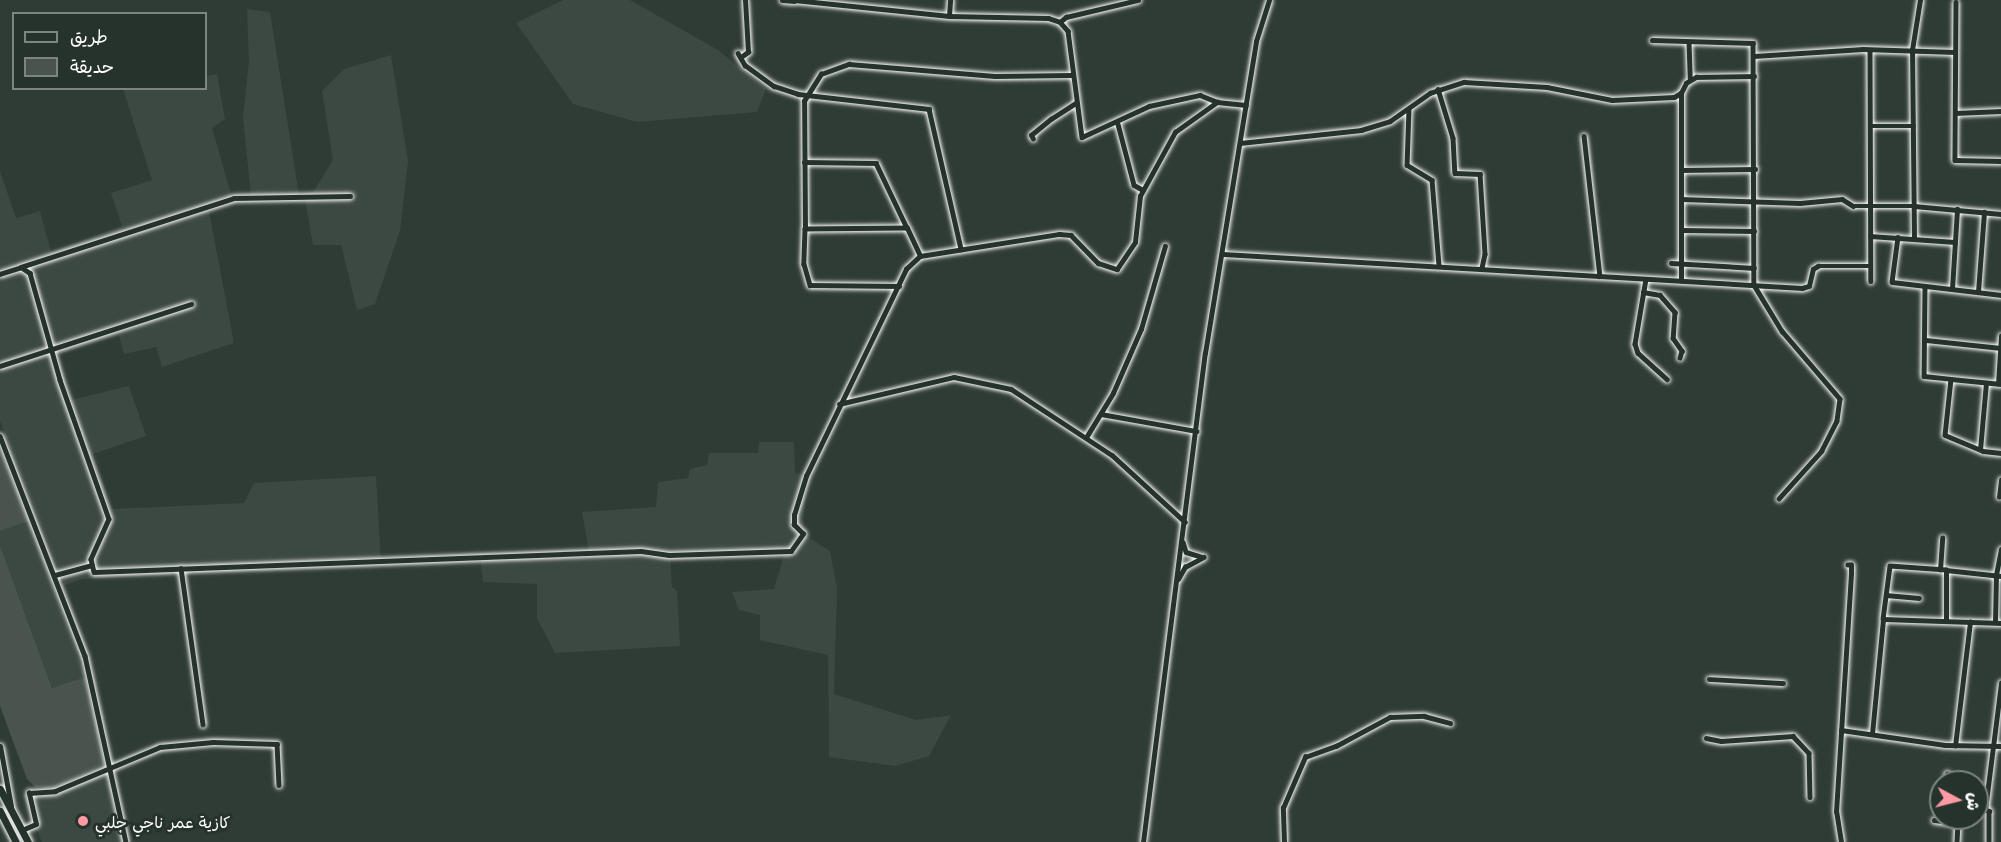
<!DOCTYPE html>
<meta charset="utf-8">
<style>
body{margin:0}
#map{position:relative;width:2001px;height:842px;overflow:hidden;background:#2f3b35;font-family:"Playpen Sans","Playpen Sans Arabic",sans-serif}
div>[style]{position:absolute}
.built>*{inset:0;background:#3c4842}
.green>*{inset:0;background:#4a544f}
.roads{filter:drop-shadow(0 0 2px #fff) drop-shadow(0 0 2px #fff)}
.minor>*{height:4.5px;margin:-2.25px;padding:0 2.25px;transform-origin:2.25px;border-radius:2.25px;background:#26332d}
.major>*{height:5px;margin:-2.5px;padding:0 2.5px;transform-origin:2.5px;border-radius:2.5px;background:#26332d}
.highway>*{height:7px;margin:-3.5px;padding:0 3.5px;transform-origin:3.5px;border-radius:3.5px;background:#26332d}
.dots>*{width:16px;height:16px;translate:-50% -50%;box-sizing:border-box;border:3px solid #26332d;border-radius:50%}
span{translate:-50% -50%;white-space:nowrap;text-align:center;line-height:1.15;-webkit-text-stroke:6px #26332d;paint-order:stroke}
.poi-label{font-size:16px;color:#fff}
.left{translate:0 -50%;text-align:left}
.legend{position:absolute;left:12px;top:12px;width:195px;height:78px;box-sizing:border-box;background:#26332d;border:2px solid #7d8581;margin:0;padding:8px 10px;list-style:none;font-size:18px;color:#fff}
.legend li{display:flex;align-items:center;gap:12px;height:30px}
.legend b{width:30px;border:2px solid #7d8581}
.north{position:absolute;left:1929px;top:770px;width:60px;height:60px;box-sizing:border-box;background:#26332d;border:2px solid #7d8581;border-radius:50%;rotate:97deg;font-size:16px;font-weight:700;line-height:24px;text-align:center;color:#fff}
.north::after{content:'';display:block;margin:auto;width:21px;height:27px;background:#ff9aa2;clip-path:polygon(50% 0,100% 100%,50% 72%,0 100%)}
</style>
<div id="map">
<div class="built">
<i style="clip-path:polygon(563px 0,630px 0,718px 50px,766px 89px,757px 112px,637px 122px,573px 104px,516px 23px)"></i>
<i style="clip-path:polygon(247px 9px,270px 12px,299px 195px,251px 196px,243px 118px,249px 61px)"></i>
<i style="clip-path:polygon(391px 55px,408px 161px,400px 231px,375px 304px,357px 310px,341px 245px,313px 245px,304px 193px,313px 192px,333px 160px,322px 91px,344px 69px)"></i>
<i style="clip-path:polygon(217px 74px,225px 119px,212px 128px,232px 197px,208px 206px,234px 343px,162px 367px,156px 347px,124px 354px,119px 335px,57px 355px,70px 400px,129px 386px,146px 436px,93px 454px,112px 509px,244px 503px,254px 483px,376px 476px,381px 562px,83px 579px,65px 585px,0 421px,0 171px,16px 218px,40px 211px,51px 252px,122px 226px,111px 193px,152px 180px,123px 89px,206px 88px,206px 76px)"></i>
<i style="clip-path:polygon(759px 442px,794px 442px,795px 473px,806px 476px,803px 534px,830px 551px,837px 588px,834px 694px,916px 720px,951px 715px,929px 756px,895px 766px,829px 757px,828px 655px,760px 640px,760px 615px,739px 610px,732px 592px,774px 589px,785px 552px,670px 554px,672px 587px,677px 591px,680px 646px,555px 653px,537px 618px,537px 584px,483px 582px,480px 556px,589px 552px,582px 512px,656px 507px,658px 482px,688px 478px,690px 469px,707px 465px,709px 453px,758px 453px)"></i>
<i style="clip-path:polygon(29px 521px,85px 677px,52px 688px,0 545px,0 531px)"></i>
<i style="clip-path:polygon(105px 765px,123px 842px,42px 842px,23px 796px)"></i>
</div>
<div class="green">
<i style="clip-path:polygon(0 449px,29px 521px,0 531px)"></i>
<i style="clip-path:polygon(0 545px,52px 688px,85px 677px,105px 764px,52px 788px,35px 787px,27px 779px,0 706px)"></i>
</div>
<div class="roads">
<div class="minor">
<i style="left:782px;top:0;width:12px;rotate:5deg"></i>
<i style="left:794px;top:0;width:156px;rotate:5.9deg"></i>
<i style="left:949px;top:16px;width:99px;rotate:1.2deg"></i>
<i style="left:1048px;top:18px;width:13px;rotate:18deg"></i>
<i style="left:1060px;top:22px;width:8px;rotate:-40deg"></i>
<i style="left:1066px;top:17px;width:74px;rotate:-13.3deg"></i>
<i style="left:1956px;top:2px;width:158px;rotate:90.4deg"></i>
<i style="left:1955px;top:160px;width:46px;rotate:1.2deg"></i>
<i style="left:949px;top:16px;width:16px;rotate:-86deg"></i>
<i style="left:1060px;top:22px;width:12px;rotate:48deg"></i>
<i style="left:1068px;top:31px;width:107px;rotate:82.5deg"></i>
<i style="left:1082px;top:137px;width:74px;rotate:-24.8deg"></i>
<i style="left:1149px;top:106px;width:52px;rotate:-12.2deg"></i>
<i style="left:1200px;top:95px;width:18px;rotate:22deg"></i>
<i style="left:1652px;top:40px;width:101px;rotate:1.7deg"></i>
<i style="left:1753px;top:43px;width:242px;rotate:89.8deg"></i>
<i style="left:1754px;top:285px;width:54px;rotate:58.7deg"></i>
<i style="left:1782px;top:331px;width:89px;rotate:49.5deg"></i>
<i style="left:1840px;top:399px;width:22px;rotate:98deg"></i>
<i style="left:1837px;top:421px;width:34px;rotate:117deg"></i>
<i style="left:1822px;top:451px;width:64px;rotate:131.9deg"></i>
<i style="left:1689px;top:42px;width:37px;rotate:88deg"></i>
<i style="left:1870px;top:50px;width:231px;rotate:89.8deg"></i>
<i style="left:738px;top:53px;width:14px;rotate:60deg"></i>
<i style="left:745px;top:65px;width:36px;rotate:36deg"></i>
<i style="left:774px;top:86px;width:25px;rotate:18deg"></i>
<i style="left:798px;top:94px;width:132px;rotate:6.5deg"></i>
<i style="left:929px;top:109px;width:144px;rotate:77.1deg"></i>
<i style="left:1754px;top:56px;width:109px;rotate:-3.7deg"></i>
<i style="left:1863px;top:49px;width:92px;rotate:1.9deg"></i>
<i style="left:741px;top:57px;width:9px;rotate:-36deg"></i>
<i style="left:748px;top:52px;width:52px;rotate:-93.3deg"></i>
<i style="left:1438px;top:89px;width:51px;rotate:73deg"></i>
<i style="left:1453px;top:138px;width:35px;rotate:87deg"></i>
<i style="left:1455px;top:173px;width:25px;rotate:2deg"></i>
<i style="left:1480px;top:174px;width:80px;rotate:86.4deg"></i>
<i style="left:1485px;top:254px;width:14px;rotate:102deg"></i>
<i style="left:1409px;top:109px;width:56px;rotate:92deg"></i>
<i style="left:1407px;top:165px;width:29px;rotate:31deg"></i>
<i style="left:1432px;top:180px;width:86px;rotate:85.3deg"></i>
<i style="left:1955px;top:113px;width:46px;rotate:-2.5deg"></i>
<i style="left:1118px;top:124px;width:63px;rotate:75.3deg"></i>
<i style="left:1134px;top:185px;width:10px;rotate:29deg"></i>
<i style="left:1870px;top:126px;width:44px"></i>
<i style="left:1584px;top:136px;width:141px;rotate:83.5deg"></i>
<i style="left:1033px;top:139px;width:4px;rotate:-117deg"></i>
<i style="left:1031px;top:135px;width:26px;rotate:-39deg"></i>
<i style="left:1051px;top:119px;width:30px;rotate:-33deg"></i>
<i style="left:1240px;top:143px;width:122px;rotate:-6.1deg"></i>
<i style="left:1361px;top:130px;width:30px;rotate:-17deg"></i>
<i style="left:1390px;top:121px;width:49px;rotate:-35deg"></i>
<i style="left:1430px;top:93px;width:36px;rotate:-18deg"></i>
<i style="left:1464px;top:82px;width:83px;rotate:3.4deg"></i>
<i style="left:1547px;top:87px;width:66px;rotate:11.3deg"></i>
<i style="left:1612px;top:100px;width:62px;rotate:-2.8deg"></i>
<i style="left:1674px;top:97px;width:8px;rotate:-30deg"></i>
<i style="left:804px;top:162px;width:72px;rotate:0.8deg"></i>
<i style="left:876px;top:163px;width:72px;rotate:64.5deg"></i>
<i style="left:1681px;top:170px;width:74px;rotate:-0.8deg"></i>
<i style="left:1681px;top:199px;width:119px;rotate:1.9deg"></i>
<i style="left:1800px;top:203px;width:42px;rotate:-5.4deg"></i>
<i style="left:1842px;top:199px;width:13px;rotate:32deg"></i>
<i style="left:1853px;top:206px;width:61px"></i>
<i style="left:1914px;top:206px;width:87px;rotate:5.3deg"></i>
<i style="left:805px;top:229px;width:35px;rotate:92deg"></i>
<i style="left:804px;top:264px;width:22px;rotate:74deg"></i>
<i style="left:810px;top:285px;width:89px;rotate:0.6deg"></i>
<i style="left:1682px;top:230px;width:72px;rotate:0.8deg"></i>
<i style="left:1870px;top:236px;width:85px;rotate:4deg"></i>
<i style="left:1898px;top:237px;width:45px;rotate:97.6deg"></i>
<i style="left:1892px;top:282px;width:110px;rotate:6.8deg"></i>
<i style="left:1914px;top:238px;width:188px;rotate:-90.6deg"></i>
<i style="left:1912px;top:50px;width:51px;rotate:-80.9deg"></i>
<i style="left:1223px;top:254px;width:580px;rotate:3.36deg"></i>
<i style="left:1802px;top:288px;width:7px;rotate:-16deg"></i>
<i style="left:1809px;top:286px;width:17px;rotate:-77deg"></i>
<i style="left:1813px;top:269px;width:6px;rotate:-31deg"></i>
<i style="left:1818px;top:266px;width:51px"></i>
<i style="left:920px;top:256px;width:31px;rotate:-115deg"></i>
<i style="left:907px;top:228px;width:102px;rotate:179.4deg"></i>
<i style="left:805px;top:229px;width:128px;rotate:-90.4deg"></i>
<i style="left:804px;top:101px;width:32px;rotate:-58deg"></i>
<i style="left:821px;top:74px;width:30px;rotate:-20deg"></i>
<i style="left:849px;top:64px;width:146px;rotate:4.7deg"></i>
<i style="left:995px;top:76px;width:77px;rotate:-0.7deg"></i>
<i style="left:1671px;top:263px;width:83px;rotate:3.4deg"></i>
<i style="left:21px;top:267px;width:224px;rotate:-17.9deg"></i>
<i style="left:234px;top:198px;width:116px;rotate:-1deg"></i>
<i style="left:0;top:274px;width:22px;rotate:-18deg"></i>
<i style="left:21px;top:267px;width:11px;rotate:34deg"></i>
<i style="left:30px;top:273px;width:111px;rotate:74.3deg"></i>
<i style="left:60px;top:380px;width:147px;rotate:70.6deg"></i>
<i style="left:109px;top:519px;width:44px;rotate:114.2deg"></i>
<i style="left:91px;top:559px;width:13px;rotate:77deg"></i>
<i style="left:94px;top:572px;width:547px;rotate:-2.2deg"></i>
<i style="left:641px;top:551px;width:28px;rotate:8deg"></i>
<i style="left:669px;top:555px;width:122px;rotate:-1.9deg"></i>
<i style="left:791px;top:551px;width:21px;rotate:-55deg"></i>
<i style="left:803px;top:534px;width:13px;rotate:-135deg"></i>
<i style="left:794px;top:525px;width:10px;rotate:-90deg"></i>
<i style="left:794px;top:515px;width:41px;rotate:-72.9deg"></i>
<i style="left:806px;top:476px;width:230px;rotate:-64.2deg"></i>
<i style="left:906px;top:269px;width:19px;rotate:-43deg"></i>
<i style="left:920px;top:256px;width:141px;rotate:-9deg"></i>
<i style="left:1059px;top:234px;width:12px;rotate:5deg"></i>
<i style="left:1071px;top:235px;width:39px;rotate:46deg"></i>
<i style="left:1098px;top:263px;width:20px;rotate:18deg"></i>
<i style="left:1117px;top:269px;width:32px;rotate:-56deg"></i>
<i style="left:1135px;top:242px;width:46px;rotate:-83.8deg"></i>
<i style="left:1140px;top:196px;width:73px;rotate:-61.3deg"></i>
<i style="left:1175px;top:132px;width:52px;rotate:-35.5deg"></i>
<i style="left:1217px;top:102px;width:29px;rotate:6deg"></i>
<i style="left:1646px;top:279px;width:66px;rotate:99.6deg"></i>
<i style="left:1635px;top:344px;width:9px;rotate:72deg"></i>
<i style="left:1638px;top:353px;width:39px;rotate:42deg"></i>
<i style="left:1681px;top:281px;width:188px;rotate:-90deg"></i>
<i style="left:1681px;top:93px;width:11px;rotate:-63deg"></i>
<i style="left:1686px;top:83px;width:12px;rotate:-31deg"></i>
<i style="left:1696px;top:77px;width:58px;rotate:-1deg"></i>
<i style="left:1925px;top:287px;width:89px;rotate:90.6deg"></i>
<i style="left:1924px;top:376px;width:27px;rotate:6deg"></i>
<i style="left:1951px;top:379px;width:56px;rotate:96.1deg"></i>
<i style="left:1945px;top:435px;width:41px;rotate:22.8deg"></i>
<i style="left:1983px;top:451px;width:18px;rotate:6deg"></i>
<i style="left:1952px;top:289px;width:80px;rotate:-86.4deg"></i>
<i style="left:1643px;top:292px;width:17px;rotate:10deg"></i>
<i style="left:1660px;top:295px;width:23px;rotate:49deg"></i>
<i style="left:1675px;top:312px;width:26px;rotate:94deg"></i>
<i style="left:1673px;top:338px;width:16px;rotate:55deg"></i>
<i style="left:1682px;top:351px;width:7px;rotate:106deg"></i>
<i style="left:1978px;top:292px;width:80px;rotate:-85.7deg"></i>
<i style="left:1926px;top:340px;width:75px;rotate:6.1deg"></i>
<i style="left:0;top:366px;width:201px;rotate:-18deg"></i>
<i style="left:1951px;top:379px;width:50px;rotate:5.7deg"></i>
<i style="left:1998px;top:384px;width:48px;rotate:-86.4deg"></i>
<i style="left:839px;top:404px;width:118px;rotate:-13.2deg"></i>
<i style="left:954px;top:377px;width:58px;rotate:11.9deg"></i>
<i style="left:1011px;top:389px;width:121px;rotate:33.2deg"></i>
<i style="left:1112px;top:455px;width:99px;rotate:42.5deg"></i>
<i style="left:1101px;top:414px;width:97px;rotate:10.1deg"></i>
<i style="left:0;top:436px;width:236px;rotate:68.9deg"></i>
<i style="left:85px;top:656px;width:190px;rotate:77.6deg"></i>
<i style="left:1087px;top:436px;width:50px;rotate:-58.8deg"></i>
<i style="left:1113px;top:393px;width:70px;rotate:-66.4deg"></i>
<i style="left:1141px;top:329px;width:86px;rotate:-73.9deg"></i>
<i style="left:1980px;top:450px;width:67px;rotate:-84.9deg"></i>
<i style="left:1999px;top:497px;width:17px;rotate:-83deg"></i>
<i style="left:1183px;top:542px;width:10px;rotate:73deg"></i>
<i style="left:1186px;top:552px;width:17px;rotate:17deg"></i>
<i style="left:181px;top:568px;width:158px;rotate:82deg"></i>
<i style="left:1940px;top:570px;width:32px;rotate:-86deg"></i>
<i style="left:1946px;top:570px;width:56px;rotate:-175.9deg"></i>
<i style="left:1890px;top:566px;width:53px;rotate:97.5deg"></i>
<i style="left:1883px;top:619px;width:118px;rotate:1.9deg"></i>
<i style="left:55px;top:575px;width:38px;rotate:-15deg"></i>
<i style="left:1178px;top:579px;width:14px;rotate:-60deg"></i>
<i style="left:1185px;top:567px;width:21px;rotate:-28deg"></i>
<i style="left:1886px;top:595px;width:33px;rotate:5deg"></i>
<i style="left:1946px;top:621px;width:51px;rotate:-90deg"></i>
<i style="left:1946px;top:570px;width:55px;rotate:6.2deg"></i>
<i style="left:1995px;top:622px;width:47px;rotate:-88.8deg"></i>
<i style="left:1996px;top:575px;width:26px;rotate:-79deg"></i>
<i style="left:1709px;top:679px;width:74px;rotate:3.1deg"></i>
<i style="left:1841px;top:730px;width:105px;rotate:8.2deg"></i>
<i style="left:1945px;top:745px;width:56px;rotate:1deg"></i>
<i style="left:1872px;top:734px;width:116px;rotate:-84.5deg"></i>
<i style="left:1706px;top:738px;width:15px;rotate:11deg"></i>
<i style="left:1721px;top:741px;width:72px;rotate:-4deg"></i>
<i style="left:1793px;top:736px;width:23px;rotate:47deg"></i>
<i style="left:1809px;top:753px;width:44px;rotate:88.7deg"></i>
<i style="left:1955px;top:746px;width:125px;rotate:-83.1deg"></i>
<i style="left:1947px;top:782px;width:8px;rotate:-90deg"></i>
<i style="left:1977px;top:807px;width:13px;rotate:18deg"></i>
<i style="left:1989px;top:811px;width:31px;rotate:90deg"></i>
<i style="left:1985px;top:810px;width:128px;rotate:-82.8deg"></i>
<i style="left:1934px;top:820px;width:24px;rotate:7deg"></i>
<i style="left:1958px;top:823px;width:19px;rotate:93deg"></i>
<i style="left:22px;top:830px;width:15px;rotate:-23deg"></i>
<i style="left:36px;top:824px;width:32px;rotate:-103deg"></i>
<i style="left:29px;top:793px;width:26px;rotate:-4deg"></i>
<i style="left:55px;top:791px;width:114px;rotate:-22.7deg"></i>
<i style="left:160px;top:747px;width:53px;rotate:-5.4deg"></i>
<i style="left:213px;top:742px;width:64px;rotate:1.8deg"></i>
<i style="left:277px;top:744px;width:41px;rotate:87.2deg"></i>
<i style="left:1284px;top:842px;width:34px;rotate:-92deg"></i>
<i style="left:1283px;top:808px;width:56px;rotate:-66.7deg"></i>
<i style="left:1305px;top:757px;width:33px;rotate:-20deg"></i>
<i style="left:1336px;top:746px;width:61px;rotate:-28.2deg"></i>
<i style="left:1390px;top:717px;width:34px;rotate:-2deg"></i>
<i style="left:1424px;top:716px;width:27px;rotate:15deg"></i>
<i style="left:1841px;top:842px;width:30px;rotate:-99deg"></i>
<i style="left:1836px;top:812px;width:238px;rotate:-86.4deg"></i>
<i style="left:1851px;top:574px;width:9px;rotate:-90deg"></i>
<i style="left:1851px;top:565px;width:3px;rotate:180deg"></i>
</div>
<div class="major">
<i style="left:0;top:746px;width:61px;rotate:79.6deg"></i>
<i style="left:1143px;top:842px;width:493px;rotate:-82.8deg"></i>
<i style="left:1205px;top:353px;width:316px;rotate:-80.7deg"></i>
<i style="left:1256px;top:41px;width:43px;rotate:-72.4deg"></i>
</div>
<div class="highway">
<i style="left:0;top:789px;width:60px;rotate:62.2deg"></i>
<i style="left:0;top:811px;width:35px;rotate:63deg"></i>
</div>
</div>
<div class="dots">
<i style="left:83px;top:821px;background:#ff9aa2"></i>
</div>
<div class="poi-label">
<span class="left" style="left:95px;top:821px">كازية عمر ناجي جلبي</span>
</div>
<ul class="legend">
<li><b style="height:8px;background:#26332d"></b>طريق</li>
<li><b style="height:16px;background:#4a544f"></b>حديقة</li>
</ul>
<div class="north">ش</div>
</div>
